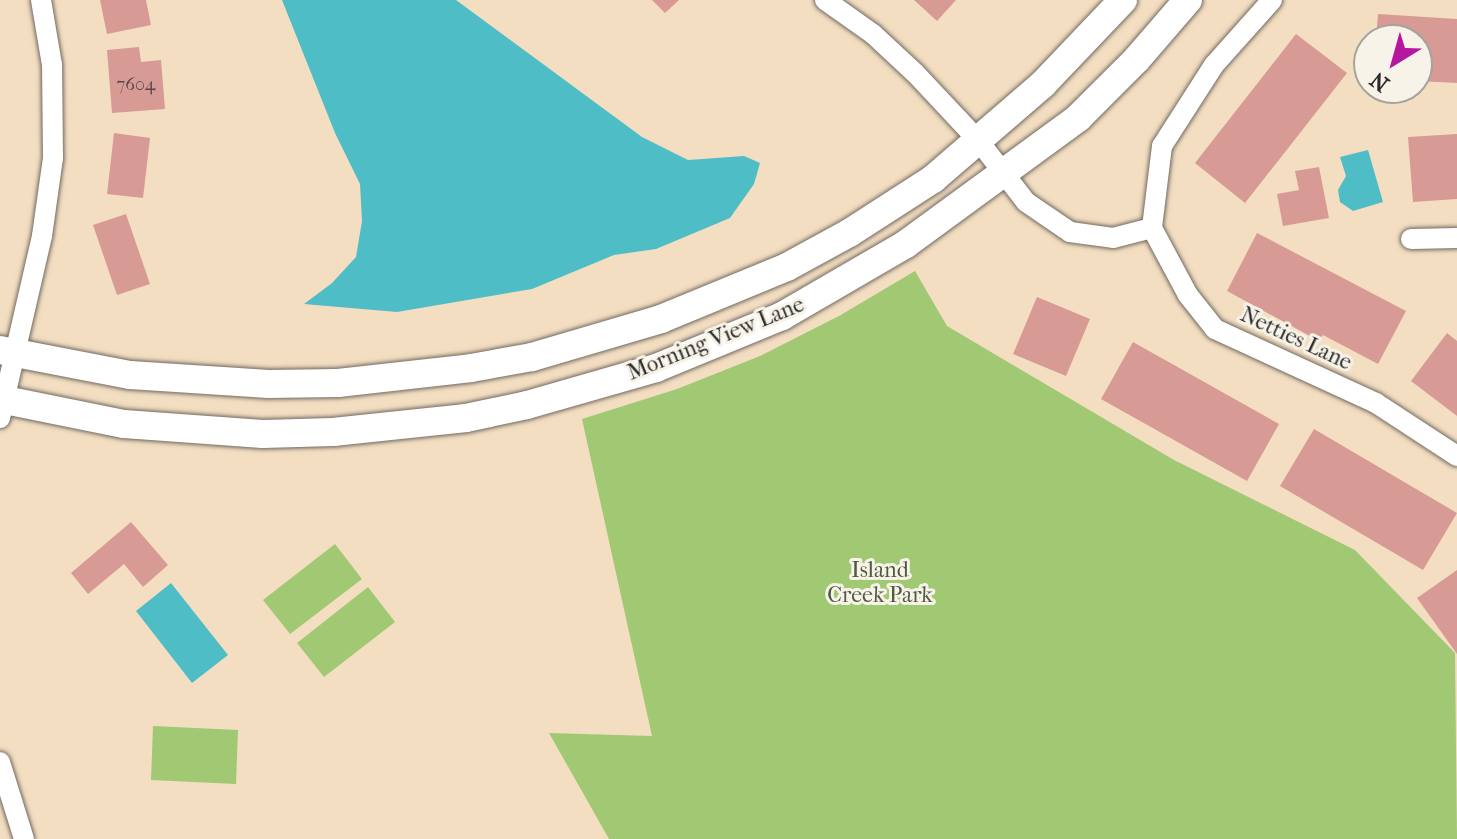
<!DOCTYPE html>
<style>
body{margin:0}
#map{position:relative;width:1457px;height:839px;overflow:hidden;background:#f4dec2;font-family:"IM FELL French Canon",serif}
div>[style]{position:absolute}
.green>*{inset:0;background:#a1c873}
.water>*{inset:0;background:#4fbdc6}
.building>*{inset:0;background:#d89a95}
.roads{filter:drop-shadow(0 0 2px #716a60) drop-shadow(0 0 2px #716a60)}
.street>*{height:20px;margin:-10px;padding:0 10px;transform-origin:10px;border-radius:10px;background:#fff}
.secondary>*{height:28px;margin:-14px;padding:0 14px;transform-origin:14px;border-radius:14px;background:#fff}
span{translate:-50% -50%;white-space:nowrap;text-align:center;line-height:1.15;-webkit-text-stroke:6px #f7f3e8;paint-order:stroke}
.number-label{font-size:18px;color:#564746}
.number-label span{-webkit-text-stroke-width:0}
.street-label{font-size:22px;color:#2b2b2b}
.park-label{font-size:22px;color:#4e5a41}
.north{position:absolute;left:1353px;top:24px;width:80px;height:80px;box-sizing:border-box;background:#f7f3e8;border:2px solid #a5a39c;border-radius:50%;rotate:217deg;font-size:22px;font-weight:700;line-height:32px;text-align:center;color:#2b2b2b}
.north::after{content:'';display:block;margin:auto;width:28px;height:36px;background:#b5179e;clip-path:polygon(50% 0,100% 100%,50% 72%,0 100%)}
</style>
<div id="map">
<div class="green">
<i style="clip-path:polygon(915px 271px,947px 326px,1174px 460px,1355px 550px,1455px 653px,1457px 839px,609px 839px,549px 733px,652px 736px,582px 419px,677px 389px,760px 356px,839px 316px)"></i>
<i style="clip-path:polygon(335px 544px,362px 579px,290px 634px,263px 600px)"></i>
<i style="clip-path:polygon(368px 587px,395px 622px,324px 677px,297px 643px)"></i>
<i style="clip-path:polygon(153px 726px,238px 730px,236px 784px,151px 780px)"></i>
</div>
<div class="water">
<i style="clip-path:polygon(282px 0,456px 0,642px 137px,688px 160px,744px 156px,760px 163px,754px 184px,730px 218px,656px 249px,614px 255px,532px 289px,397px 312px,304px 304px,332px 283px,356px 257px,362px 221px,360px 184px,335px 133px)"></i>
<i style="clip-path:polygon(1368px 150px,1383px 202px,1353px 211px,1340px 202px,1338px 190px,1346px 176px,1340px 157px)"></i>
<i style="clip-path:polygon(171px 583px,228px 655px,192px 683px,136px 611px)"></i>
</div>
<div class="building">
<i style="clip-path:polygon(100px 0,146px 0,151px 25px,107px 34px)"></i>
<i style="clip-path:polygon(652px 0,679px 0,665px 13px)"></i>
<i style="clip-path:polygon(914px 0,956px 0,937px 21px)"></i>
<i style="clip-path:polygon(1378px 14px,1457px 19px,1457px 83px,1417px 81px,1417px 40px,1376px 40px)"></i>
<i style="clip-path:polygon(1296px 34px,1347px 73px,1245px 203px,1195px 163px)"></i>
<i style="clip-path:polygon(139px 47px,141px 62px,161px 60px,165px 109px,112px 113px,107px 50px)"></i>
<i style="clip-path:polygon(114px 133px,150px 138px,143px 198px,107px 194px)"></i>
<i style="clip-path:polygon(1457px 134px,1457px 199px,1413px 202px,1408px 137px)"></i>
<i style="clip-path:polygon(1319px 167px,1329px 218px,1283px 226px,1277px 194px,1299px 190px,1295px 171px)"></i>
<i style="clip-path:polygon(126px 214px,150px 284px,117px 295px,93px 225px)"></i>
<i style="clip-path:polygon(1257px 233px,1406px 311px,1378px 364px,1323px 335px,1319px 341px,1227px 291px)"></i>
<i style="clip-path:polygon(1037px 297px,1090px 319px,1066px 376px,1013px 354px)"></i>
<i style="clip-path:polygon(1447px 333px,1457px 341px,1457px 416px,1411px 381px)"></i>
<i style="clip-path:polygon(1133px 342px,1279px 424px,1247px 481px,1101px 399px)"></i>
<i style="clip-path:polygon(1314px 429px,1457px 513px,1423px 570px,1280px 486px)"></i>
<i style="clip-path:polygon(131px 522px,168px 565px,143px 587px,124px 564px,88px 594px,71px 573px)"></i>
<i style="clip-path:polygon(1457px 570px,1457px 654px,1417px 598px)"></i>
</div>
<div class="roads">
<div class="street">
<i style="left:825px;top:0;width:59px;rotate:35.3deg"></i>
<i style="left:873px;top:34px;width:57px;rotate:42.9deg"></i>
<i style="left:915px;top:73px;width:92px;rotate:46.8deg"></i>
<i style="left:978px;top:140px;width:78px;rotate:52.3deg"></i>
<i style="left:1026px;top:202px;width:53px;rotate:34.3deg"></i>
<i style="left:1070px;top:232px;width:43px;rotate:7.9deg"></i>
<i style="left:1113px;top:238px;width:40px;rotate:-14.4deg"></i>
<i style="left:1272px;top:0;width:87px;rotate:131.7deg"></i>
<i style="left:1214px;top:65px;width:96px;rotate:122.7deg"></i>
<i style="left:1162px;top:146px;width:83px;rotate:97deg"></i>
<i style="left:1152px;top:228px;width:76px;rotate:61.8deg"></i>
<i style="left:1188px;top:295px;width:43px;rotate:51.5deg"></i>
<i style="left:1215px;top:329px;width:177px;rotate:24.7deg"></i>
<i style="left:1376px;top:403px;width:97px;rotate:33.2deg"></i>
<i style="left:1411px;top:239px;width:46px;rotate:-1.2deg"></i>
<i style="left:0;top:418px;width:187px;rotate:-77deg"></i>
<i style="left:42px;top:236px;width:79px;rotate:-82deg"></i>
<i style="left:53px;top:158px;width:93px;rotate:-90.6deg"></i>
<i style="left:52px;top:65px;width:66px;rotate:-99.6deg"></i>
<i style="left:0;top:762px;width:81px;rotate:72.7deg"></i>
</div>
<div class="secondary">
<i style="left:0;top:350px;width:132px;rotate:10.9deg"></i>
<i style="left:130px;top:375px;width:139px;rotate:3.7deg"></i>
<i style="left:269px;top:384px;width:69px;rotate:-0.8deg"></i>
<i style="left:338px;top:383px;width:134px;rotate:-6.4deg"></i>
<i style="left:471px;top:368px;width:62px;rotate:-10.2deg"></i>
<i style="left:532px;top:357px;width:134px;rotate:-16.4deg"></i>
<i style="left:661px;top:319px;width:136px;rotate:-22.4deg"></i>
<i style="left:787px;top:267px;width:73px;rotate:-28.7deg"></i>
<i style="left:851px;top:232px;width:98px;rotate:-32.9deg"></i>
<i style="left:933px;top:179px;width:145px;rotate:-40.8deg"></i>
<i style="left:1043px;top:84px;width:116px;rotate:-46.4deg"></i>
<i style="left:0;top:399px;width:126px;rotate:11.4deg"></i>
<i style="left:124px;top:424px;width:139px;rotate:4.1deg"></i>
<i style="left:263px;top:434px;width:70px;rotate:-1.6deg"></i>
<i style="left:333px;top:432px;width:134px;rotate:-6deg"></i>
<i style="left:466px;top:418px;width:62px;rotate:-12deg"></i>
<i style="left:527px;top:405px;width:134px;rotate:-16deg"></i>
<i style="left:656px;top:368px;width:136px;rotate:-22.4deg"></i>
<i style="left:782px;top:316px;width:143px;rotate:-30.1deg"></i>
<i style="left:906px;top:244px;width:213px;rotate:-36.2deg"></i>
<i style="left:1078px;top:118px;width:83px;rotate:-45deg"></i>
<i style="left:1137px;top:59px;width:78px;rotate:-49.2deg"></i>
</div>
</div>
<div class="number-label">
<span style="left:136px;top:85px">7604</span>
</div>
<div class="street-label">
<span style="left:716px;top:339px;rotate:-22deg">Morning View Lane</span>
<span style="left:1296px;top:339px;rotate:25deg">Netties Lane</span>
</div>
<div class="park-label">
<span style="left:880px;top:583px">Island<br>Creek Park</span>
</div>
<div class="north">N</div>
</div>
